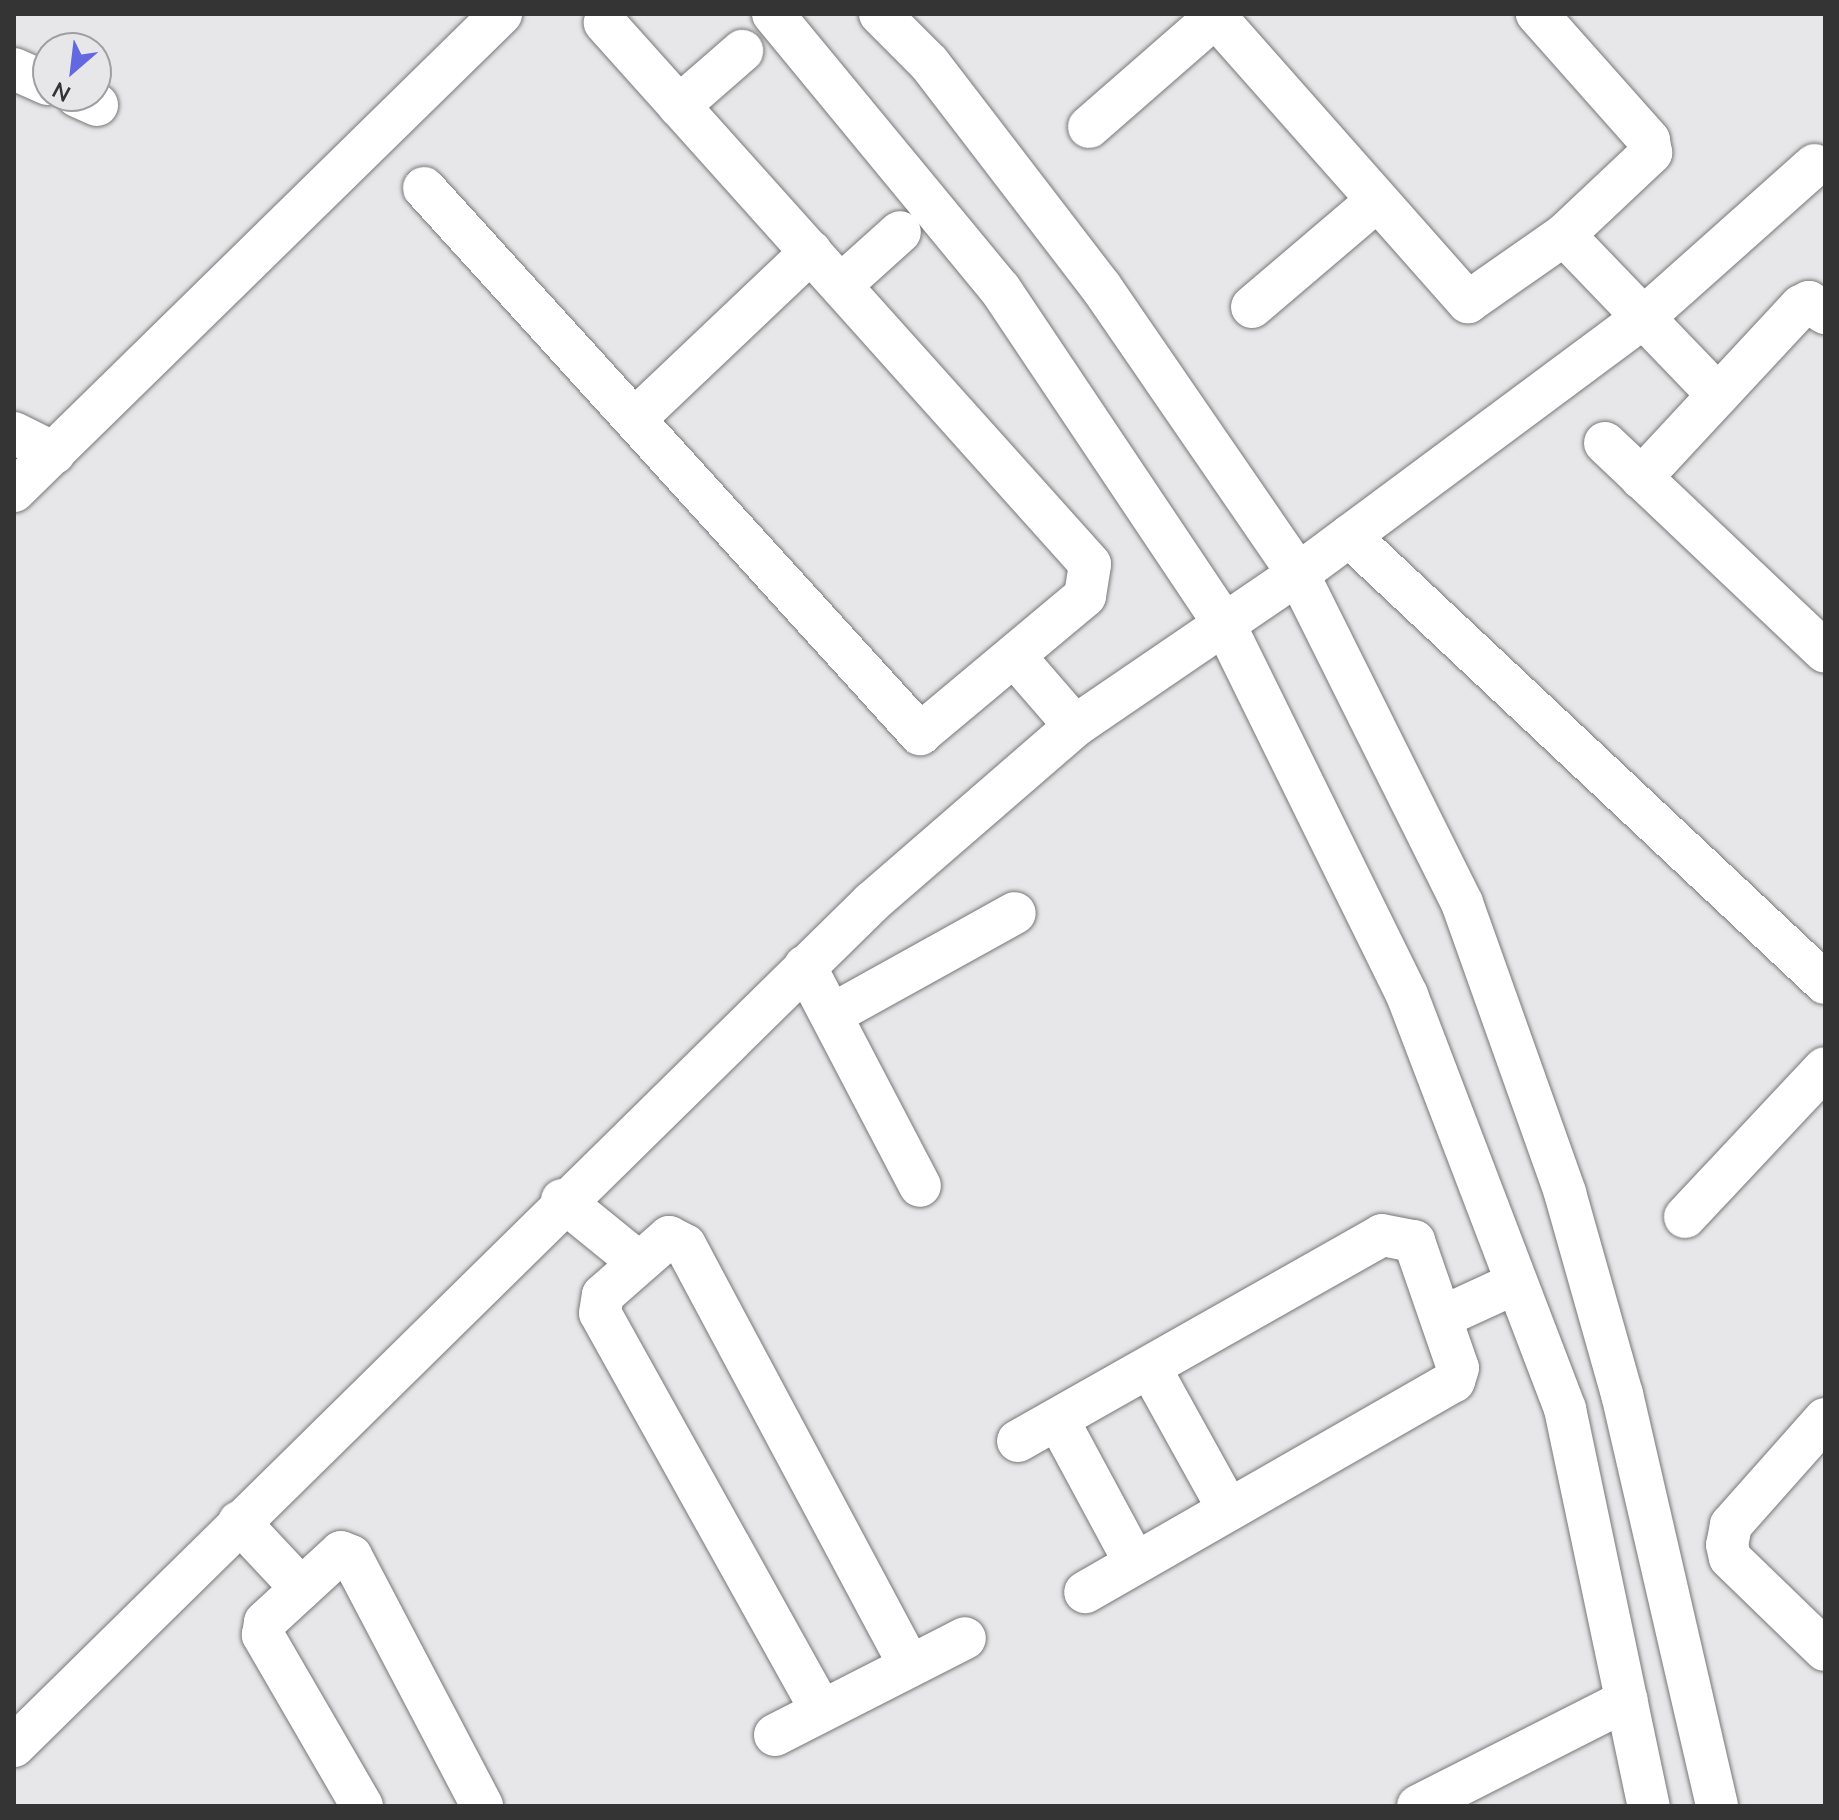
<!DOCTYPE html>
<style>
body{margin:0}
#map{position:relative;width:1839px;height:1820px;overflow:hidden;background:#e7e7e9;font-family:"Nunito Sans",sans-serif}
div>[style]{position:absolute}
.roads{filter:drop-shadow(0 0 2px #777778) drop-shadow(0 0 2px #777778)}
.minor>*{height:42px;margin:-21px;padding:0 21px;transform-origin:21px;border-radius:21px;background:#fff}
span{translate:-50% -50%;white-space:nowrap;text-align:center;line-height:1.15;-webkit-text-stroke:6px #e7e7e9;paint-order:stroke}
.frame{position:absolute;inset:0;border:16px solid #343435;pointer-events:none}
.north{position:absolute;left:32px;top:32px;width:80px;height:80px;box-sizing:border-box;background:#e7e7e9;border:2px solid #9f9fa1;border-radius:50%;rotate:208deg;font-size:22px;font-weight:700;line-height:32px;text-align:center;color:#343435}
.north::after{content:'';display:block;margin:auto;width:28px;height:36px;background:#6367e0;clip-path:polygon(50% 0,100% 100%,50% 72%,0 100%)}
</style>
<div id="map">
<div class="roads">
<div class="minor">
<i style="left:773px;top:14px;width:357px;rotate:50.5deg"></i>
<i style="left:1000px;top:289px;width:402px;rotate:56.2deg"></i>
<i style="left:1224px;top:623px;width:415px;rotate:63.8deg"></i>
<i style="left:1407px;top:995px;width:443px;rotate:69.1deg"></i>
<i style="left:1565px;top:1409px;width:406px;rotate:78.1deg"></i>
<i style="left:880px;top:14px;width:69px;rotate:45deg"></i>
<i style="left:929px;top:63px;width:282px;rotate:52.5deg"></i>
<i style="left:1101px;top:287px;width:348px;rotate:55.5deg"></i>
<i style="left:1298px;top:574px;width:368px;rotate:63.5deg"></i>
<i style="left:1462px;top:903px;width:308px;rotate:70.4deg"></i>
<i style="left:1565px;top:1193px;width:209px;rotate:74.2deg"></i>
<i style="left:1622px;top:1394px;width:423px;rotate:77deg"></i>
<i style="left:1213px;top:14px;width:385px;rotate:48.5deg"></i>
<i style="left:1468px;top:302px;width:117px;rotate:-34.9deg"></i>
<i style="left:1564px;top:235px;width:120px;rotate:-43.3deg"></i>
<i style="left:1651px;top:153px;width:13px;rotate:-99deg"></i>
<i style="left:1649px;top:140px;width:169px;rotate:-131.6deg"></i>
<i style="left:14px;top:69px;width:37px;rotate:24deg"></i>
<i style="left:77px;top:96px;width:22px;rotate:24deg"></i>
<i style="left:679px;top:106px;width:84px;rotate:-41.1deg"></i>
<i style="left:1089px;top:127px;width:167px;rotate:-41.1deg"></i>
<i style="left:424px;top:188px;width:738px;rotate:47.75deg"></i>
<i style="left:920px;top:734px;width:215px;rotate:-39.9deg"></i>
<i style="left:1085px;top:596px;width:32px;rotate:-81deg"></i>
<i style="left:1090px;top:564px;width:727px;rotate:-131.88deg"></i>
<i style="left:1564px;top:235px;width:222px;rotate:46.1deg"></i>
<i style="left:841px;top:285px;width:79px;rotate:-41.9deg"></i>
<i style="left:1252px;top:307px;width:160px;rotate:-40.4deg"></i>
<i style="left:637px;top:417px;width:240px;rotate:-43.5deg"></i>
<i style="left:14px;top:433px;width:45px;rotate:26.6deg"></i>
<i style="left:1605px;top:443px;width:303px;rotate:43.5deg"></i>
<i style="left:1641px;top:478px;width:235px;rotate:-47.1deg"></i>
<i style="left:1801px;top:306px;width:9px;rotate:-27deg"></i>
<i style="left:1809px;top:302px;width:19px;rotate:35deg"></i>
<i style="left:14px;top:491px;width:682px;rotate:-44.41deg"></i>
<i style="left:1349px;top:536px;width:653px;rotate:43.2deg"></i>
<i style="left:1016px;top:658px;width:90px;rotate:49.1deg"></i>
<i style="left:805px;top:966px;width:248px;rotate:62.4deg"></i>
<i style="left:831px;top:1015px;width:210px;rotate:-29deg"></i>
<i style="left:562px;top:1200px;width:97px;rotate:39.1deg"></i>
<i style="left:1685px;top:1217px;width:204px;rotate:-46.8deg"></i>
<i style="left:1442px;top:1317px;width:81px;rotate:-24.7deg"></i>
<i style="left:1150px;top:1368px;width:161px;rotate:61deg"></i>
<i style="left:1825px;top:1419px;width:142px;rotate:131.6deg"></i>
<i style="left:1731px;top:1525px;width:20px;rotate:101deg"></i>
<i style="left:1727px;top:1545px;width:13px;rotate:77deg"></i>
<i style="left:1730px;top:1558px;width:132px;rotate:44.1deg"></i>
<i style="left:1058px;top:1420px;width:162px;rotate:61.7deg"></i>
<i style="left:1018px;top:1441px;width:418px;rotate:-29.5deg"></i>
<i style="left:1382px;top:1235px;width:33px;rotate:11deg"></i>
<i style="left:1414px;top:1241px;width:134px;rotate:70.9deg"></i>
<i style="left:1458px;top:1368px;width:14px;rotate:107deg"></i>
<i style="left:1454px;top:1381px;width:425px;rotate:150.2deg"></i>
<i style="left:239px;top:1522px;width:91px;rotate:46.8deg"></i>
<i style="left:821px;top:1710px;width:454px;rotate:-119.1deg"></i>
<i style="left:600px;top:1313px;width:18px;rotate:-81deg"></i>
<i style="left:603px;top:1295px;width:88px;rotate:-41.3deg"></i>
<i style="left:669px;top:1237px;width:18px;rotate:27deg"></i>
<i style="left:685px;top:1245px;width:476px;rotate:61.9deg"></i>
<i style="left:775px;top:1735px;width:213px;rotate:-27deg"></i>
<i style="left:14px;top:1746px;width:1204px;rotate:-44.53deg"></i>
<i style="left:872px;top:902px;width:269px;rotate:-40.9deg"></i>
<i style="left:1075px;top:726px;width:270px;rotate:-34.3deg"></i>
<i style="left:1298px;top:574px;width:430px;rotate:-36.6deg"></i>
<i style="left:1643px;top:318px;width:230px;rotate:-41.7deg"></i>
<i style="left:362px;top:1806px;width:198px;rotate:-120.1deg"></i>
<i style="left:263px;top:1635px;width:13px;rotate:-81deg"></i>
<i style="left:265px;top:1622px;width:103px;rotate:-42.6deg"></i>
<i style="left:341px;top:1552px;width:11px;rotate:22deg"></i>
<i style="left:351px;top:1556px;width:282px;rotate:62.3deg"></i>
<i style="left:1418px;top:1806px;width:234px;rotate:-26.9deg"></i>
</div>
</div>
<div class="frame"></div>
<div class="north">N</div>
</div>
